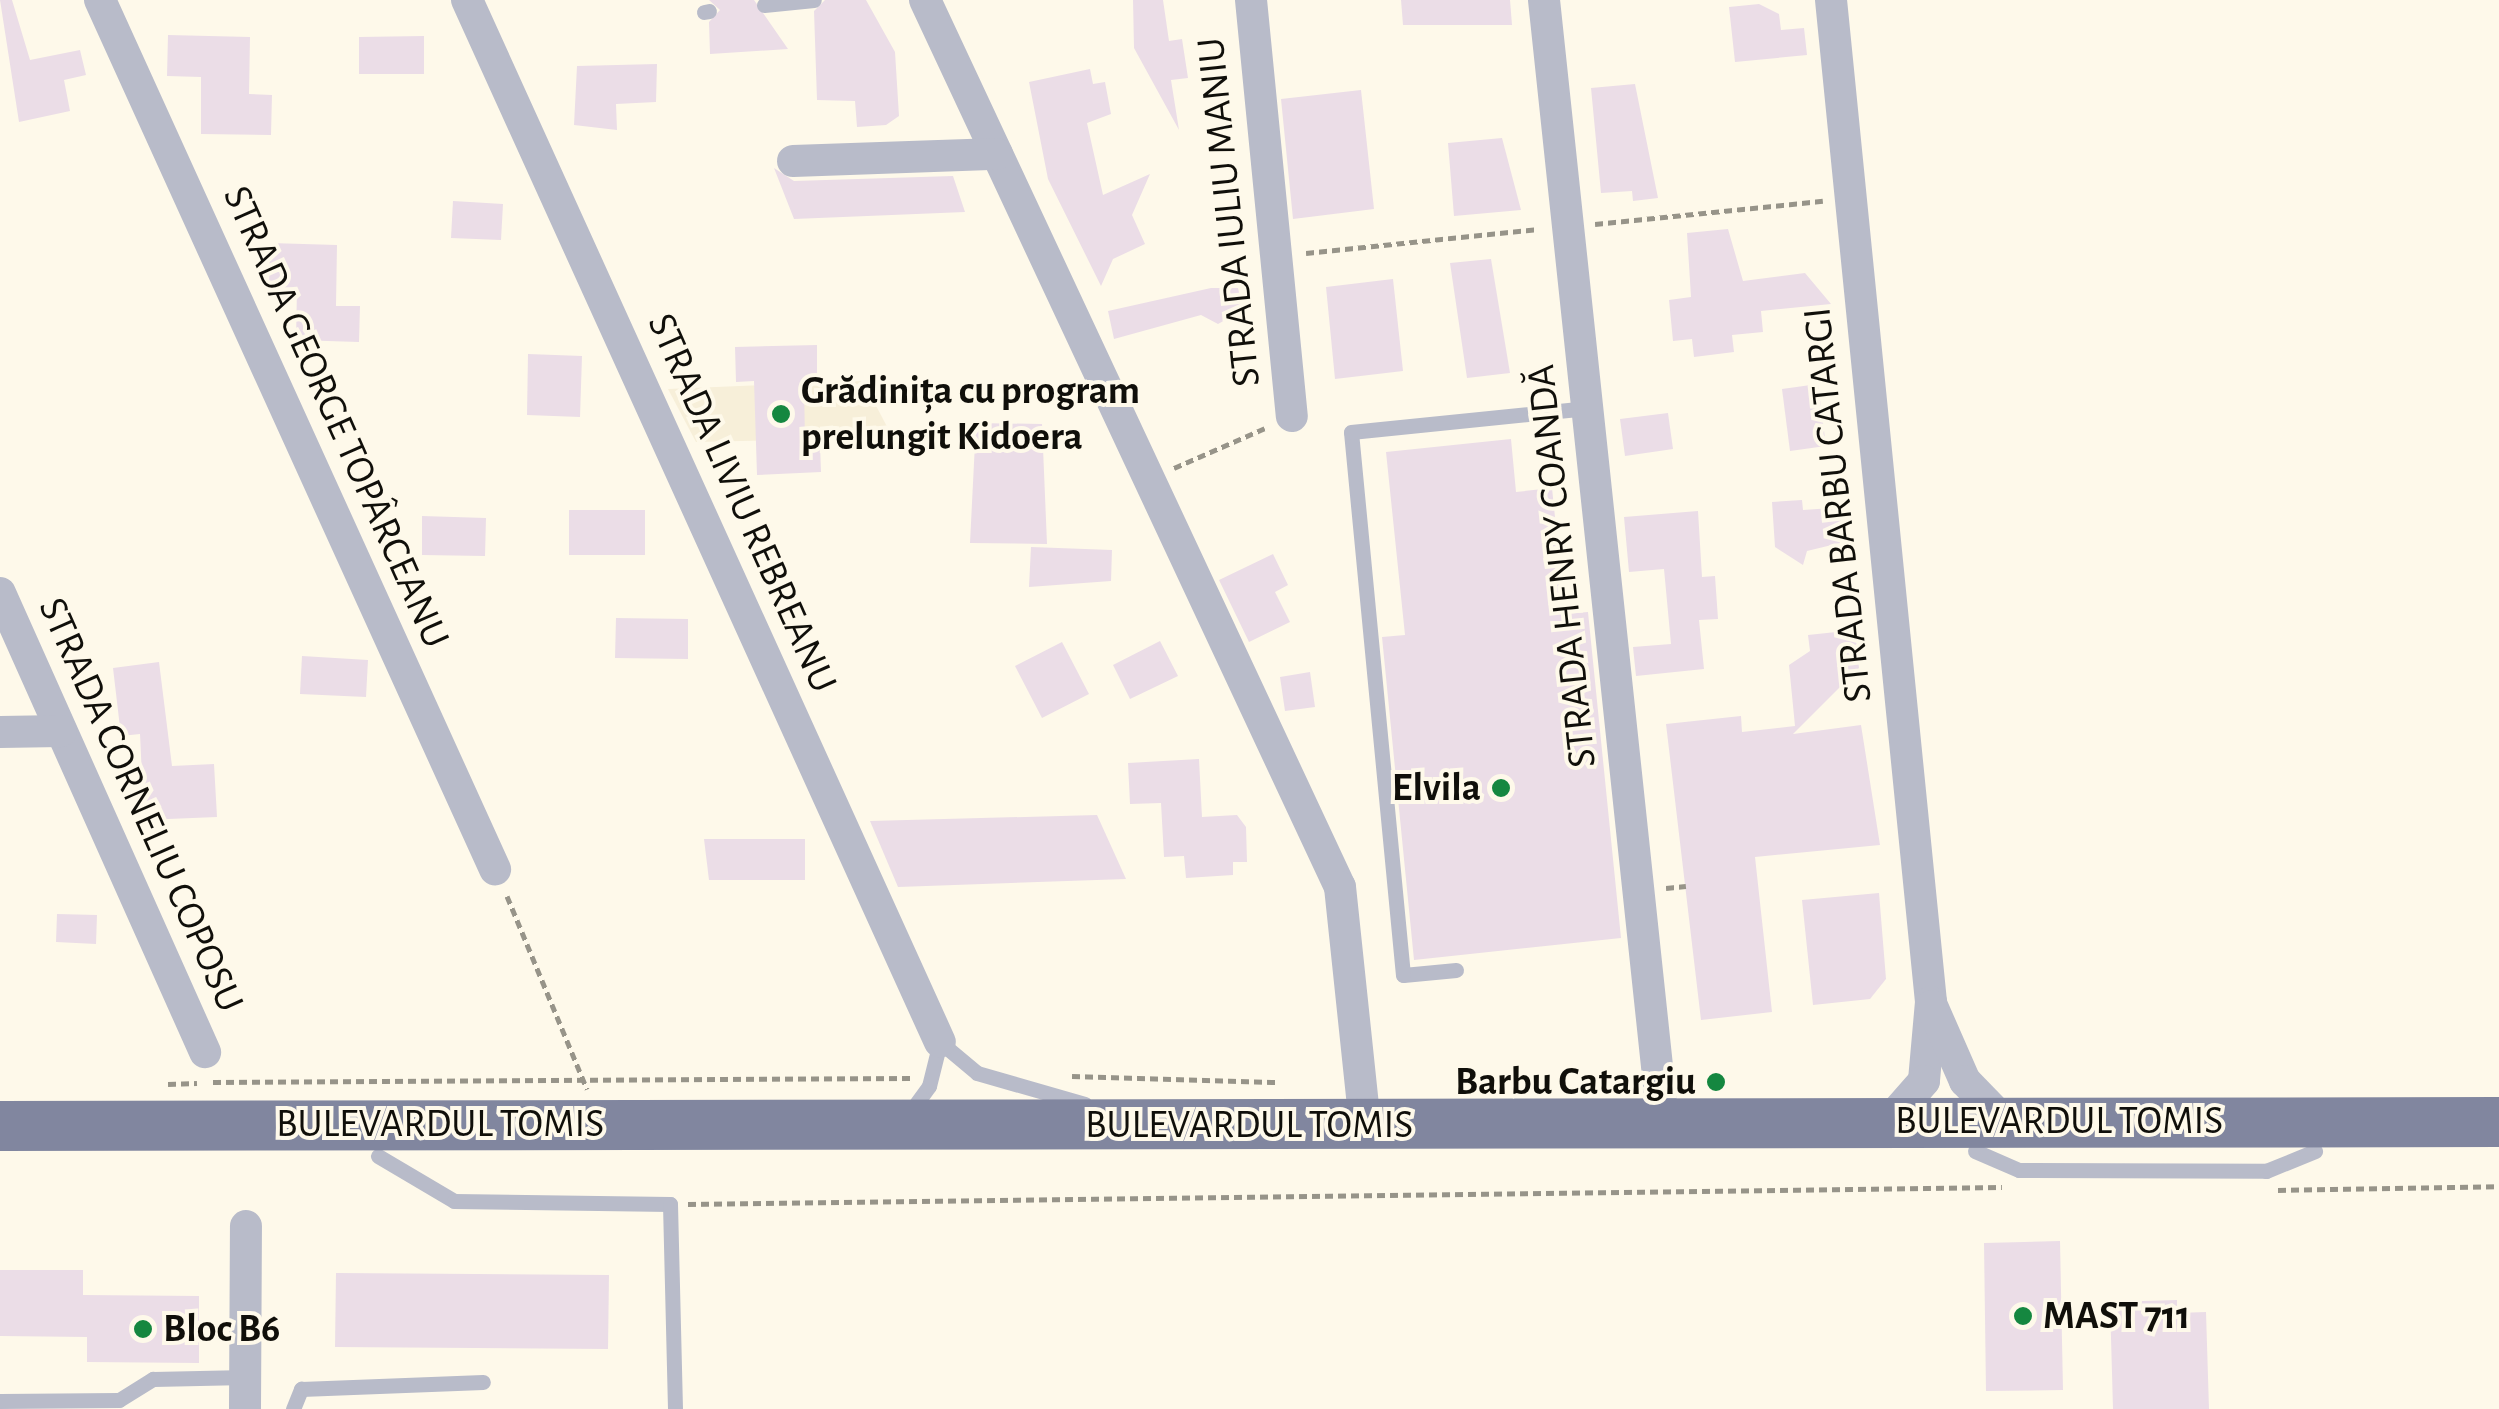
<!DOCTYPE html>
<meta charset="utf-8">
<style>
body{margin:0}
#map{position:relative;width:2499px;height:1409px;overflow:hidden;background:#fef9ea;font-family:"Alegreya Sans",sans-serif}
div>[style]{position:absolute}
.education>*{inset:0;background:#f7efd9}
.building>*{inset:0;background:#ebdde7}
.path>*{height:5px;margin-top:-2.5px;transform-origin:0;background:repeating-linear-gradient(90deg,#979489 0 8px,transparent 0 13px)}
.lane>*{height:15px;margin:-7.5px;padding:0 7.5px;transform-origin:7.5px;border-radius:7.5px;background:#b8bbc9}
.street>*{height:32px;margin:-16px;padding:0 16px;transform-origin:16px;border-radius:16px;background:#b8bbc9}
.primary>*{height:50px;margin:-25px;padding:0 25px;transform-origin:25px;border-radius:25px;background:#81869f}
.dots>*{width:28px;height:28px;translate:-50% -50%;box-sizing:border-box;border:5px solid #fef9ea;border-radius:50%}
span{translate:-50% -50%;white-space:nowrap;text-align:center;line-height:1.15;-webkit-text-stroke:8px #fef9ea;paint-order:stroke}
.street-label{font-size:40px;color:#100f0a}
.poi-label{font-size:40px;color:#100f0a;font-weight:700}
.left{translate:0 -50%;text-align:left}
.right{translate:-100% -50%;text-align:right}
</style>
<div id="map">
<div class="education">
<i style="clip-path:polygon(863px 381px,893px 438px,696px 442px,668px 389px)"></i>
</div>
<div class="building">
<i style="clip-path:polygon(0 0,12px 0,30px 60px,80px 50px,86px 75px,64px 80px,70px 111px,19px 122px)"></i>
<i style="clip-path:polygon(709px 0,754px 0,788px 49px,710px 54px,709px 22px,720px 10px)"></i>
<i style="clip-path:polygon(825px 0,866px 0,895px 52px,899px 116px,886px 125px,857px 127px,855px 101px,817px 100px,814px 11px)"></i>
<i style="clip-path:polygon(1133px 0,1163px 0,1169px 41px,1182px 39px,1188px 78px,1171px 80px,1179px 130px,1134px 48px)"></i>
<i style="clip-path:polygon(1401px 0,1510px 0,1512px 25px,1403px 25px)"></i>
<i style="clip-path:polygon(1759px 4px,1779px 14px,1781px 30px,1804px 28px,1807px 55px,1735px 62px,1729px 7px)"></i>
<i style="clip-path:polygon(168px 35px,250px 37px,249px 94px,272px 95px,271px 135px,201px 134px,201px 77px,167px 76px)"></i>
<i style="clip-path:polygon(424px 36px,424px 74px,359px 74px,359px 37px)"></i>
<i style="clip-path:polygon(657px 64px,656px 102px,616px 104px,617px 130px,574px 125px,577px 66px)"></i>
<i style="clip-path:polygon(1090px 69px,1093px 84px,1105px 82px,1111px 114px,1087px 123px,1103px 195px,1150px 174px,1132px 215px,1145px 244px,1113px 259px,1101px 286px,1048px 179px,1029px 82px)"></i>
<i style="clip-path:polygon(1635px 84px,1658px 198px,1633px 201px,1632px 191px,1601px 193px,1591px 88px)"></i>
<i style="clip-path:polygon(1361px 90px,1374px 209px,1293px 219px,1281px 99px)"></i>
<i style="clip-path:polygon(1502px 138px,1521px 210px,1454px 216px,1448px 143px)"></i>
<i style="clip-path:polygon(774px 168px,794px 181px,953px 176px,965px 212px,794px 219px)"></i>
<i style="clip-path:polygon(453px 201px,503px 204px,501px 240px,451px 238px)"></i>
<i style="clip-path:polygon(1728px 229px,1743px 281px,1805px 273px,1831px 304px,1761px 311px,1763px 332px,1732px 335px,1734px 352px,1694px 357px,1692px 339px,1673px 341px,1669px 300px,1691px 297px,1687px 233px)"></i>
<i style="clip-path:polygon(270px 243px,337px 245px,336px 306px,360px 306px,359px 342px,296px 340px,297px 288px,269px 287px)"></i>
<i style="clip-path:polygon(1491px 259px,1510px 373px,1467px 378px,1450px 263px)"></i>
<i style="clip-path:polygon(1393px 279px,1403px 371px,1335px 379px,1326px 287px)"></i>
<i style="clip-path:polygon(1211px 288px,1238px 288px,1243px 310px,1218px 324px,1201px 315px,1114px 339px,1108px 311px)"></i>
<i style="clip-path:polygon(817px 345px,817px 380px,804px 380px,805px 445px,820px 445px,821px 472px,757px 475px,754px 381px,736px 382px,735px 347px)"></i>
<i style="clip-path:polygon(528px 354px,582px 356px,580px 417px,527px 415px)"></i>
<i style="clip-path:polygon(1818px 384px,1826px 446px,1790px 451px,1782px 389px)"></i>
<i style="clip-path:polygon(1668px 413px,1673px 449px,1625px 456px,1620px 419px)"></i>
<i style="clip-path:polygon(976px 423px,1042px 424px,1047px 544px,970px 543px)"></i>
<i style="clip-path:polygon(1511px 439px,1516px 492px,1552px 488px,1565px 614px,1588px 612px,1621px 938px,1414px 960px,1382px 637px,1405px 635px,1386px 452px)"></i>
<i style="clip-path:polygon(1802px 500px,1803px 510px,1832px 508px,1833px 520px,1841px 518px,1840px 543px,1807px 551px,1803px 565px,1775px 547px,1772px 502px)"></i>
<i style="clip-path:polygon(569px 510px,645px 510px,645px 555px,569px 555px)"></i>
<i style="clip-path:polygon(1698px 511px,1702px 577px,1715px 576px,1718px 619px,1699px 620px,1704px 669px,1636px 676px,1633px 647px,1671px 644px,1664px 569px,1629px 572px,1624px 517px)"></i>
<i style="clip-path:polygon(422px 516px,486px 518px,485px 556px,422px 555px)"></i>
<i style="clip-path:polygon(1031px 547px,1112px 550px,1111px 581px,1029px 587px)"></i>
<i style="clip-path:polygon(1273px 554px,1288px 585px,1275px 592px,1290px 622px,1249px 642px,1219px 580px)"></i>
<i style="clip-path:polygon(616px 618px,688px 619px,688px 659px,615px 658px)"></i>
<i style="clip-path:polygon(1855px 630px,1859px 668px,1793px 734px,1861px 725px,1880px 845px,1755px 857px,1772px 1012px,1701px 1020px,1666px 724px,1741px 716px,1742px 732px,1795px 726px,1789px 665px,1810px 651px,1808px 635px)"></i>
<i style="clip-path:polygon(1160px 641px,1178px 676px,1130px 699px,1113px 665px)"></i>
<i style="clip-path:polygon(1062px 642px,1089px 694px,1042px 718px,1015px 666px)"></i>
<i style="clip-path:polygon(302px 656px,368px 660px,366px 697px,300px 694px)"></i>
<i style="clip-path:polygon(159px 662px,172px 766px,214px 764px,217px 817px,144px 820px,140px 734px,121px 736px,113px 668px)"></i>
<i style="clip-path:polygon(1310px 672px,1315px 707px,1285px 711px,1280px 677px)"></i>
<i style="clip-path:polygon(1199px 759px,1202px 817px,1237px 815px,1246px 827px,1247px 862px,1233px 862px,1233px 875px,1186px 878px,1184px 856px,1164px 857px,1161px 803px,1130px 804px,1128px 763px)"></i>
<i style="clip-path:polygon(1097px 815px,1126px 879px,898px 887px,870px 821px)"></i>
<i style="clip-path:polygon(704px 839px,805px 839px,805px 880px,709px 880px)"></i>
<i style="clip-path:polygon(1879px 893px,1886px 979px,1870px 999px,1813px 1005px,1802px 900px)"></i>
<i style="clip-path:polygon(57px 914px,97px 915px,96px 944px,56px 942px)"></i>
<i style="clip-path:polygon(2060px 1241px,2063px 1390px,1986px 1391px,1984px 1243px)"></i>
<i style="clip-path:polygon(0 1270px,83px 1270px,83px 1295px,199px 1296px,199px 1363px,87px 1362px,87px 1337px,0 1336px)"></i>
<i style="clip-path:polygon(336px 1273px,609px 1275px,608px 1349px,335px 1347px)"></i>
<i style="clip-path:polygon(2177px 1300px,2177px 1313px,2206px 1312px,2209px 1409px,2113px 1409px,2110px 1302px)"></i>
</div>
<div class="path">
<i style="left:1595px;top:224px;width:229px;rotate:-5.8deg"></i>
<i style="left:1306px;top:253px;width:234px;rotate:-5.9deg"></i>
<i style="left:1174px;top:468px;width:99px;rotate:-23.7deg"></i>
<i style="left:1666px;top:888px;width:20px;rotate:-6deg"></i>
<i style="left:507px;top:896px;width:209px;rotate:67.5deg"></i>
<i style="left:1072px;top:1076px;width:204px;rotate:1.7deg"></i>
<i style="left:213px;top:1082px;width:699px;rotate:-0.33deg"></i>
<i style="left:168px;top:1084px;width:29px;rotate:-2deg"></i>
<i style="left:2278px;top:1190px;width:221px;rotate:-1deg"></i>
<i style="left:688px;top:1204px;width:1314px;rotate:-0.74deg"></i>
</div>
<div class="lane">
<i style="left:764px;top:5px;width:50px;rotate:-5.7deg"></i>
<i style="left:704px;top:12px;width:5px;rotate:-11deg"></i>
<i style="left:1456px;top:970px;width:53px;rotate:174.6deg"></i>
<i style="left:1403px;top:975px;width:545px;rotate:-95.47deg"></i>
<i style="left:1351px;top:432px;width:238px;rotate:-5.8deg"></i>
<i style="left:908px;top:1115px;width:36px;rotate:-54deg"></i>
<i style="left:929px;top:1086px;width:45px;rotate:-76deg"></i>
<i style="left:940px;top:1042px;width:48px;rotate:40deg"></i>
<i style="left:977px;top:1073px;width:112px;rotate:16deg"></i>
<i style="left:1975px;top:1151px;width:48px;rotate:23.4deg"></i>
<i style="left:2019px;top:1170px;width:247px;rotate:0.2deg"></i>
<i style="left:2266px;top:1171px;width:53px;rotate:-22.2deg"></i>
<i style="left:378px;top:1156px;width:88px;rotate:30.6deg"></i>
<i style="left:454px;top:1201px;width:216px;rotate:0.8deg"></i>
<i style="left:670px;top:1204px;width:205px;rotate:88.6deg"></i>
<i style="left:0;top:1401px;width:119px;rotate:-0.5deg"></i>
<i style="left:119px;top:1400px;width:40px;rotate:-32deg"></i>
<i style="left:153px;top:1379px;width:93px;rotate:-1.2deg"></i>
<i style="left:293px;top:1409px;width:22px;rotate:-68deg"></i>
<i style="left:301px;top:1389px;width:182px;rotate:-2.2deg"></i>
</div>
<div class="street">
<i style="left:100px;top:0;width:955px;rotate:65.56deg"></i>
<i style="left:467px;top:0;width:1144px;rotate:65.59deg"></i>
<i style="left:925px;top:0;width:979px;rotate:64.93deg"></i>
<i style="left:1340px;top:887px;width:239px;rotate:84deg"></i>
<i style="left:1251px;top:0;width:418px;rotate:84.4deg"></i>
<i style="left:1544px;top:0;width:1129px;rotate:83.95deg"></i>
<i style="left:1831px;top:0;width:1007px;rotate:84.3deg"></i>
<i style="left:1931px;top:1002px;width:79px;rotate:95.1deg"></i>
<i style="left:1924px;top:1081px;width:53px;rotate:131.2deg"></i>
<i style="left:793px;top:161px;width:204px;rotate:-2deg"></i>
<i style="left:0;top:593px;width:503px;rotate:65.93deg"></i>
<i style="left:0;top:732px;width:61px;rotate:-0.9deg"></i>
<i style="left:1932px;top:1006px;width:82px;rotate:66.3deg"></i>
<i style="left:1965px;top:1081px;width:56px;rotate:45.7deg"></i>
<i style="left:245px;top:1409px;width:183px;rotate:-89.7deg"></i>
</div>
<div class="primary">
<i style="left:0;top:1126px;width:2499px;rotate:-0.09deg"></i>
</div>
<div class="dots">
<i style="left:781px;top:414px;background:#158740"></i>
<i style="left:1501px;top:788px;background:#158740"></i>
<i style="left:1716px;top:1082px;background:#158740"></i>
<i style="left:2023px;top:1316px;background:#158740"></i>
<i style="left:143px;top:1329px;background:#158740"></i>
</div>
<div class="street-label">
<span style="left:1229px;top:212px;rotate:-96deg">STRADA IULIU MANIU</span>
<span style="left:336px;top:417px;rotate:66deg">STRADA GEORGE TOPÂRCEANU</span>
<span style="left:742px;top:503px;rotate:66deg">STRADA LIVIU REBREANU</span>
<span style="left:1838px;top:505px;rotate:-96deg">STRADA BARBU CATARGI</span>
<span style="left:1562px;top:566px;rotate:-96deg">STRADA HENRY COANDĂ</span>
<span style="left:141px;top:805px;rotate:66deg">STRADA CORNELIU COPOSU</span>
<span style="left:2059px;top:1121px">BULEVARDUL TOMIS</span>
<span style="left:440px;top:1124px">BULEVARDUL TOMIS</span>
<span style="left:1249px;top:1125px">BULEVARDUL TOMIS</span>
</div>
<div class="poi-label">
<span class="left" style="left:801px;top:414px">Grădinița cu program<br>prelungit Kidoera</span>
<span class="right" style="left:1481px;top:788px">Elvila</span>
<span class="right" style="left:1696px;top:1082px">Barbu Catargiu</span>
<span class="left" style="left:2043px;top:1316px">MAST 711</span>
<span class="left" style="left:163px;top:1329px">Bloc B6</span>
</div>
</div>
